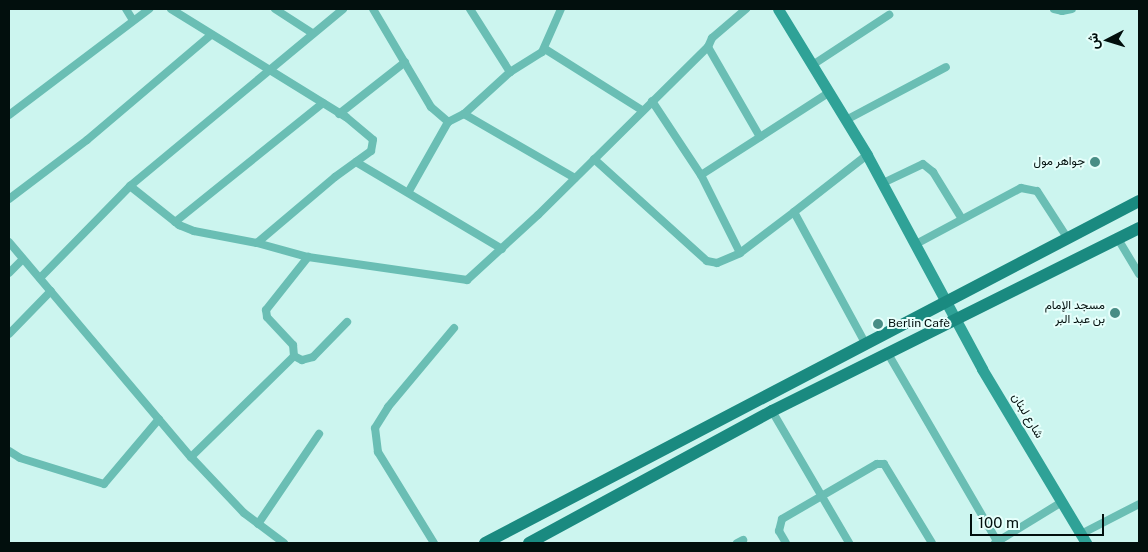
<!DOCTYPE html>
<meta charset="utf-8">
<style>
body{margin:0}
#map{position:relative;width:1148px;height:552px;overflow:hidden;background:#ccf5ef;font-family:"Public Sans",Vazirmatn,sans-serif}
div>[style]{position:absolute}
.street>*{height:8px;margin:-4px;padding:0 4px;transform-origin:4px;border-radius:4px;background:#6abeb4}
.secondary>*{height:11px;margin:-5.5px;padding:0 5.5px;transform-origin:5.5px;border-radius:5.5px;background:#2fa297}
.primary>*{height:12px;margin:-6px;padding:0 6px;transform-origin:6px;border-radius:6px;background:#1a8a80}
.dots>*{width:14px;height:14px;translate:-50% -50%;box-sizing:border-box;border:2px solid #e6fffb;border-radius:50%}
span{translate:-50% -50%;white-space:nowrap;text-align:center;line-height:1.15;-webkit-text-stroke:4px #e6fffb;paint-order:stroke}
.poi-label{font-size:12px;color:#020f0d}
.right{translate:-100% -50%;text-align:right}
.left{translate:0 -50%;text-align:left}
.street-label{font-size:12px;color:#020f0d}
.frame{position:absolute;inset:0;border:10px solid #020f0d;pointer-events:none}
.north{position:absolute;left:1083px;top:15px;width:50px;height:50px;-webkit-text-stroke:4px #e6fffb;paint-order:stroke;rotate:265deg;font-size:14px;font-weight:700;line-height:20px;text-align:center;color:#020f0d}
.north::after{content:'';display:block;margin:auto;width:18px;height:22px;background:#020f0d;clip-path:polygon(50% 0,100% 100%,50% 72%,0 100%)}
.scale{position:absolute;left:970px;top:514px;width:134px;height:22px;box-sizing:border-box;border:2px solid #020f0d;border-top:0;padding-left:6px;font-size:15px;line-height:18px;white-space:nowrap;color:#020f0d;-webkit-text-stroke:4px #e6fffb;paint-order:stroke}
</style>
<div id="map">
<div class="street">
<i style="left:126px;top:9px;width:13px;rotate:58deg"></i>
<i style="left:171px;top:9px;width:206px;rotate:31.7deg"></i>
<i style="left:346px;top:117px;width:35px;rotate:40deg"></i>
<i style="left:373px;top:140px;width:11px;rotate:100deg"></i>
<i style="left:371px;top:151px;width:44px;rotate:144.2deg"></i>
<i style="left:335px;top:177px;width:102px;rotate:139.8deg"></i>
<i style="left:275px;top:9px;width:44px;rotate:33deg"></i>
<i style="left:373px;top:9px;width:114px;rotate:59.4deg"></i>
<i style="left:431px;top:107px;width:23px;rotate:41deg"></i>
<i style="left:448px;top:122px;width:18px;rotate:-27deg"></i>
<i style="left:464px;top:114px;width:62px;rotate:-42.4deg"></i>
<i style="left:510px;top:72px;width:38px;rotate:-32deg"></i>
<i style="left:542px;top:52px;width:47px;rotate:-66.2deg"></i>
<i style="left:470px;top:9px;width:75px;rotate:57.6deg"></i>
<i style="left:1054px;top:9px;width:8px;rotate:14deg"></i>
<i style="left:1062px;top:11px;width:10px;rotate:-11deg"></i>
<i style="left:708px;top:47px;width:104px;rotate:60deg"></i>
<i style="left:545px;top:49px;width:115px;rotate:32.2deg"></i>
<i style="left:814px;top:64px;width:90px;rotate:-33.2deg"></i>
<i style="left:652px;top:101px;width:89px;rotate:56.5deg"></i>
<i style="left:701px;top:175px;width:153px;rotate:-32.8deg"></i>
<i style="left:339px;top:114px;width:84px;rotate:-38.2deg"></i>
<i style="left:464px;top:114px;width:128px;rotate:30deg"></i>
<i style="left:9px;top:115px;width:176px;rotate:-37.1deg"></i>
<i style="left:846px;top:120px;width:113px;rotate:-27.9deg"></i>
<i style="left:594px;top:159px;width:152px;rotate:42.1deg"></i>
<i style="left:707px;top:261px;width:10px;rotate:11deg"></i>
<i style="left:717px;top:263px;width:25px;rotate:-23deg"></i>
<i style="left:740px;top:253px;width:68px;rotate:-37.2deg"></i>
<i style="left:794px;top:212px;width:149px;rotate:61.5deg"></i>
<i style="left:356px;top:162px;width:170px;rotate:30.8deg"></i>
<i style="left:701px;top:175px;width:87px;rotate:63.4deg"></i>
<i style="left:883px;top:183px;width:44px;rotate:-25.4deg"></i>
<i style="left:923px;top:164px;width:13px;rotate:39deg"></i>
<i style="left:933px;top:172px;width:55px;rotate:58.3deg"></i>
<i style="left:130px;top:186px;width:63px;rotate:38.5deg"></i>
<i style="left:179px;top:225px;width:16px;rotate:22deg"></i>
<i style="left:194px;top:231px;width:64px;rotate:10.8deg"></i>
<i style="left:257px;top:243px;width:53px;rotate:15.4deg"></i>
<i style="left:308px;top:257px;width:161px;rotate:8.2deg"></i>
<i style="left:467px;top:280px;width:96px;rotate:-42.5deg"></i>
<i style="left:538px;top:215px;width:239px;rotate:-44.7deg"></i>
<i style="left:708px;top:47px;width:10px;rotate:-66deg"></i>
<i style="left:712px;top:38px;width:45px;rotate:-40.5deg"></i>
<i style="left:409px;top:191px;width:79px;rotate:-60.5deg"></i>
<i style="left:9px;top:199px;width:98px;rotate:-37.1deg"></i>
<i style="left:87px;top:140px;width:162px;rotate:-40.3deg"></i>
<i style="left:794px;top:212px;width:93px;rotate:-38deg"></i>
<i style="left:175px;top:222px;width:190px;rotate:-38.8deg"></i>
<i style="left:1118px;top:239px;width:41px;rotate:59deg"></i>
<i style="left:9px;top:242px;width:282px;rotate:49.8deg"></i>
<i style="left:191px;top:457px;width:77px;rotate:46.6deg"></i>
<i style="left:244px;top:513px;width:50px;rotate:36.9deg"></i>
<i style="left:916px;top:244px;width:119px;rotate:-28.1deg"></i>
<i style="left:1021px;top:188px;width:16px;rotate:11deg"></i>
<i style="left:1037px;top:191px;width:57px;rotate:57.1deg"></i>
<i style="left:9px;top:273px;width:18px;rotate:-45deg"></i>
<i style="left:40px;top:278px;width:129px;rotate:-45.6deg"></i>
<i style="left:130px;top:186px;width:277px;rotate:-39.7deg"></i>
<i style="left:9px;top:334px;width:60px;rotate:-45.7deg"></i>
<i style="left:887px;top:352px;width:221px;rotate:59.8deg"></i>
<i style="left:294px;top:356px;width:9px;rotate:27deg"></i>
<i style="left:302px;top:360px;width:11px;rotate:-15deg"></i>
<i style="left:313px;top:357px;width:49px;rotate:-45.8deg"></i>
<i style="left:772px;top:411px;width:153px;rotate:59.7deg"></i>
<i style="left:9px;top:451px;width:13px;rotate:32deg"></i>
<i style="left:20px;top:458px;width:88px;rotate:17.2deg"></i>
<i style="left:104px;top:484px;width:85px;rotate:-49.8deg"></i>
<i style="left:191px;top:457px;width:144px;rotate:-44.4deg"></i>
<i style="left:294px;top:356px;width:11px;rotate:-95deg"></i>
<i style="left:293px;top:345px;width:38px;rotate:-133deg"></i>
<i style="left:267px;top:317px;width:7px;rotate:-98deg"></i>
<i style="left:266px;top:310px;width:68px;rotate:-51.6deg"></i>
<i style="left:258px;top:524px;width:109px;rotate:-55.9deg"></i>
<i style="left:1081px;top:534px;width:65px;rotate:-27.3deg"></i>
<i style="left:434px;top:543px;width:107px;rotate:-121.6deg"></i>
<i style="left:378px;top:452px;width:24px;rotate:-97deg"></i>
<i style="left:375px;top:428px;width:25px;rotate:-58deg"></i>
<i style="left:388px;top:407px;width:103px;rotate:-50.1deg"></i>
<i style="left:737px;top:543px;width:7px;rotate:-27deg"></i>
<i style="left:786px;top:543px;width:14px;rotate:-120deg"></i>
<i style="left:779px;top:531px;width:12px;rotate:-76deg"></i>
<i style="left:782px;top:519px;width:110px;rotate:-30.1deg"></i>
<i style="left:877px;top:464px;width:7px"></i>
<i style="left:884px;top:464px;width:92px;rotate:58.7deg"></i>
<i style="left:995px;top:543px;width:79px;rotate:-31.5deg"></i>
</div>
<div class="secondary">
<i style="left:778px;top:9px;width:171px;rotate:58.6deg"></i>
<i style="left:867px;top:155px;width:243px;rotate:61.7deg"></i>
<i style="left:982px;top:369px;width:203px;rotate:59.1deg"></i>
</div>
<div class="primary">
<i style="left:485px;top:543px;width:738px;rotate:-27.61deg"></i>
<i style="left:529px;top:543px;width:277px;rotate:-28.5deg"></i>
<i style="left:772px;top:411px;width:410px;rotate:-26.5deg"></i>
</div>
<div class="dots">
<i style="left:1095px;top:162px;background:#488d85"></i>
<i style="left:1115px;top:313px;background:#488d85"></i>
<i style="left:878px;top:324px;background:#488d85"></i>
</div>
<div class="poi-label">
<span class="right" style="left:1085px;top:162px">جواهر مول</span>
<span class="right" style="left:1105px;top:313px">مسجد الإمام<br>بن عبد البر</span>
<span class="left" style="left:888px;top:324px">Berlin Cafè</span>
</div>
<div class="street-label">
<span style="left:1027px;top:416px;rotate:59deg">شارع لبنان</span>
</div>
<div class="frame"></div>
<div class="north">ش</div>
<div class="scale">100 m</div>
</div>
